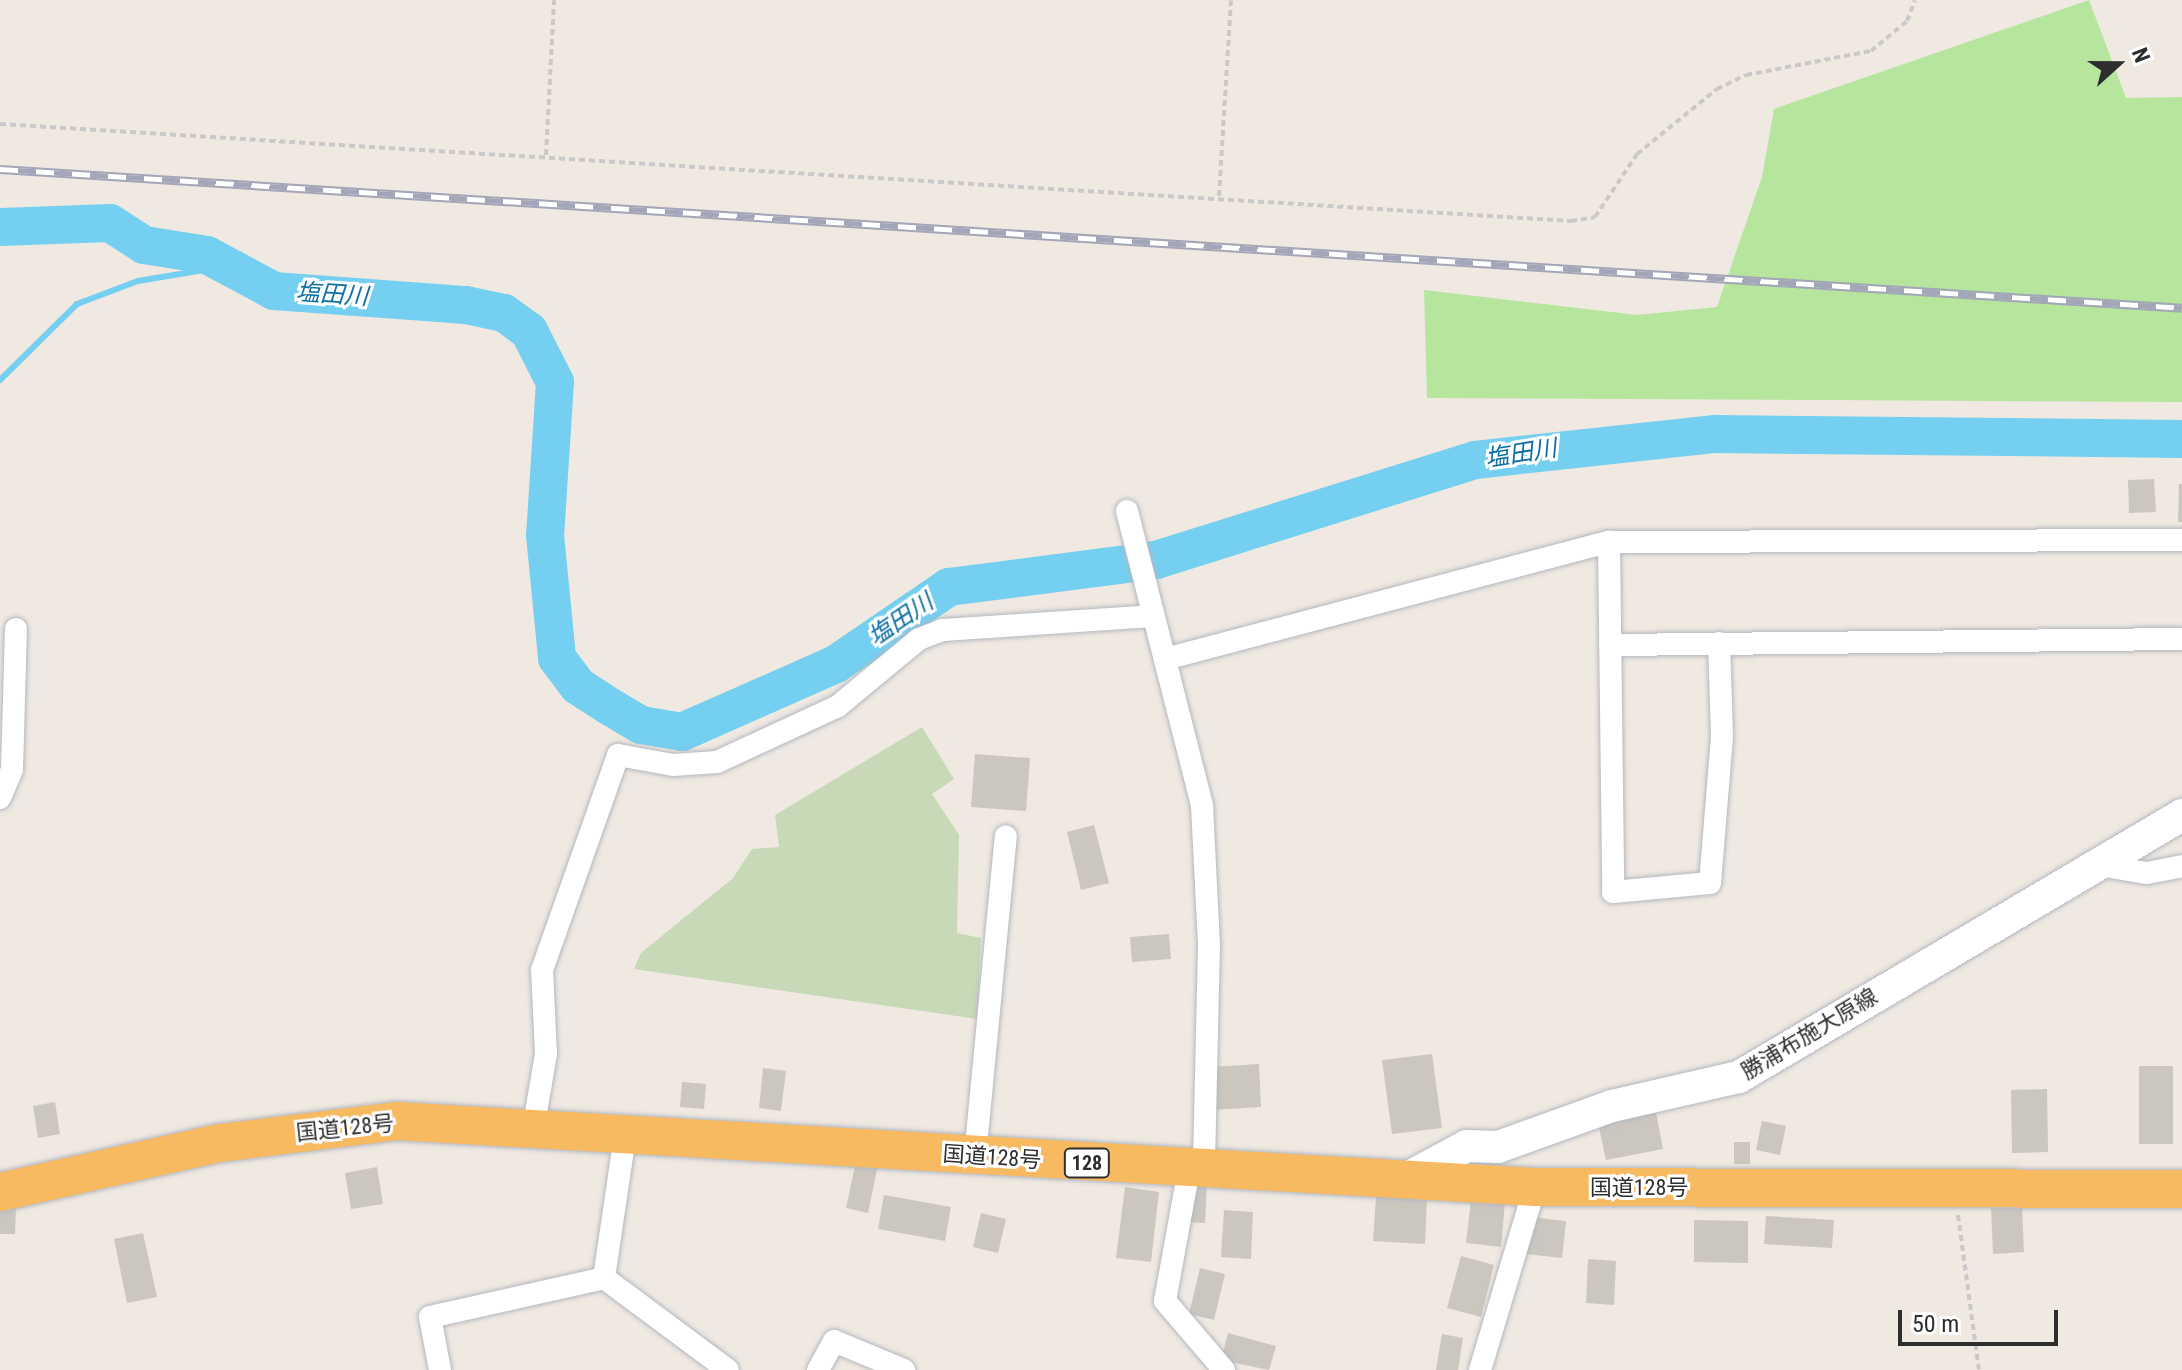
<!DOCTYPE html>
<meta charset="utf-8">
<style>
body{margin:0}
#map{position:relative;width:2182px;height:1370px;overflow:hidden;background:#efe9e1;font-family:"Roboto Condensed","Noto Sans JP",sans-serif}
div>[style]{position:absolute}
.green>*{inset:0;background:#b6e59e}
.cemetery>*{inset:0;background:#c8d9b8}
.stream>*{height:6px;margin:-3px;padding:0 3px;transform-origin:3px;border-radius:3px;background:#75cff0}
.river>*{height:38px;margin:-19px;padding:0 19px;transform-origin:19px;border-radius:19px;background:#75cff0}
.building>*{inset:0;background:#cbc7bf}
.path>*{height:4px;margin-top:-2px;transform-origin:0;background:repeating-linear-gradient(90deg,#c9c9c9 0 6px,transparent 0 10px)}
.roads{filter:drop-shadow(0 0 2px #b4b7c1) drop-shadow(0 0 2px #b4b7c1)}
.minor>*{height:22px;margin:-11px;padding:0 11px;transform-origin:11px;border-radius:11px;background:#fff}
.secondary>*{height:32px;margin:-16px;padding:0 16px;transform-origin:16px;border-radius:16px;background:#fff}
.trunk>*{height:38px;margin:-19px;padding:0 19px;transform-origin:19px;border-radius:19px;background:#f8ba60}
.rail>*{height:9px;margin-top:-4.5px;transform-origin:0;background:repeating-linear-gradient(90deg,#fff 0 18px,#a3a6b8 0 36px);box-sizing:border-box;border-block:2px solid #a3a6b8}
span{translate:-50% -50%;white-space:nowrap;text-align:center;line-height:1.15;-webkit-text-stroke:6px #fff;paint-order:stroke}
.shield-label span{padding:2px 6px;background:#fff;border:2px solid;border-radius:6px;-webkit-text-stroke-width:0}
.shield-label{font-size:20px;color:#2e2e2e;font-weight:700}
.street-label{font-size:22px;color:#2e2e2e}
.water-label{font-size:24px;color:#0d6fa3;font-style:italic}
.north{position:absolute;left:2078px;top:24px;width:80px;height:80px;-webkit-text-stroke:6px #fff;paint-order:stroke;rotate:69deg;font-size:22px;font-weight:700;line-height:32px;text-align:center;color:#2e2e2e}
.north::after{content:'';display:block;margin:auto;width:28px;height:36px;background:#2e2e2e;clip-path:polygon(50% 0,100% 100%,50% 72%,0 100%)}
.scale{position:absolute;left:1898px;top:1310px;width:160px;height:36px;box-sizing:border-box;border:4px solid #2e2e2e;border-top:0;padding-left:10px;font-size:24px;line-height:28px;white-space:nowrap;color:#2e2e2e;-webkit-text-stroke:6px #fff;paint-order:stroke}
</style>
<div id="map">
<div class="green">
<i style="clip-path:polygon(2089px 0,2126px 98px,2182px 97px,2182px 402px,1427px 398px,1424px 290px,1637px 315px,1717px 307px,1762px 177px,1774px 109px)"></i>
</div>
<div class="cemetery">
<i style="clip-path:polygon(922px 727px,954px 779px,932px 794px,959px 835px,957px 933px,981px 938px,977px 1019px,634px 969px,641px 953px,733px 878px,752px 849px,779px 847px,775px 815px)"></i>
</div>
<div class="stream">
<i style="left:0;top:380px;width:108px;rotate:-44.6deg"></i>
<i style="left:77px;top:304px;width:65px;rotate:-20.7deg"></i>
<i style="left:138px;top:281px;width:85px;rotate:-9.5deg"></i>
</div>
<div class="river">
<i style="left:0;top:227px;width:110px;rotate:-2.1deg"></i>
<i style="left:110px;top:223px;width:40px;rotate:32.9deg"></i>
<i style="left:144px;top:245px;width:64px;rotate:9deg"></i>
<i style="left:207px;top:255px;width:76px;rotate:28.2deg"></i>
<i style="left:274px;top:291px;width:193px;rotate:4.2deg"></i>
<i style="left:466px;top:305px;width:39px;rotate:12deg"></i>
<i style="left:504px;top:313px;width:31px;rotate:36deg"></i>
<i style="left:529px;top:331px;width:57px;rotate:63deg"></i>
<i style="left:555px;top:382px;width:153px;rotate:93.7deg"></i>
<i style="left:545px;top:535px;width:124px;rotate:84.4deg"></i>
<i style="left:557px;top:658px;width:35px;rotate:53deg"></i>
<i style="left:578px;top:686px;width:37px;rotate:33deg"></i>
<i style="left:609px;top:706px;width:37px;rotate:31deg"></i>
<i style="left:641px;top:725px;width:42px;rotate:9.7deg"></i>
<i style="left:682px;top:732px;width:168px;rotate:-23.8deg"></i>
<i style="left:836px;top:664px;width:137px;rotate:-34.3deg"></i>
<i style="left:949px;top:587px;width:209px;rotate:-7.4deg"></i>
<i style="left:1156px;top:560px;width:334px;rotate:-17.4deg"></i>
<i style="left:1475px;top:460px;width:242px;rotate:-6.2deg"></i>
<i style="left:1716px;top:434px;width:466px;rotate:0.6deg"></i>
</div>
<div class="building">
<i style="clip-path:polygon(2154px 479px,2156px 512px,2129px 513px,2128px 480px)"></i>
<i style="clip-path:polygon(2179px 484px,2182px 484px,2182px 522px,2178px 522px)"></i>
<i style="clip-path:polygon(975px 754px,1030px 758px,1026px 811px,971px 807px)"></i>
<i style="clip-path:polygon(1094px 825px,1109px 883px,1081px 890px,1067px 832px)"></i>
<i style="clip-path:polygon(1169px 934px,1171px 959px,1132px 962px,1130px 937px)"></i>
<i style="clip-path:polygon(1432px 1054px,1442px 1128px,1392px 1134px,1382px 1060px)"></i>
<i style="clip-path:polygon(1259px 1064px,1261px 1107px,1213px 1110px,1210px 1067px)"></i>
<i style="clip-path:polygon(2139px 1066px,2173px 1066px,2173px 1144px,2139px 1144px)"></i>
<i style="clip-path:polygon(763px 1068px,786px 1071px,781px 1111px,759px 1108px)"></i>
<i style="clip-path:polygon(682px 1082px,706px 1084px,704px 1109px,680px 1107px)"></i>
<i style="clip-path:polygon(2047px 1089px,2048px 1152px,2012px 1153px,2011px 1090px)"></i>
<i style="clip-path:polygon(55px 1102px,60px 1134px,38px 1138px,33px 1106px)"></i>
<i style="clip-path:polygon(1656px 1112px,1663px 1149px,1606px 1160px,1598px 1123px)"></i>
<i style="clip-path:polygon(1762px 1121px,1786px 1126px,1780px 1155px,1756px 1150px)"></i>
<i style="clip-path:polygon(1734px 1142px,1750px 1142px,1750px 1164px,1734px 1164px)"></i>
<i style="clip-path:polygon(856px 1161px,878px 1165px,868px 1213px,846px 1208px)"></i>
<i style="clip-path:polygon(377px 1167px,383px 1204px,351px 1209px,345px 1173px)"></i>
<i style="clip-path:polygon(1189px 1182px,1207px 1183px,1205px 1223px,1186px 1222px)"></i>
<i style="clip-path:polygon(1125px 1187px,1159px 1192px,1151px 1262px,1116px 1258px)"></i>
<i style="clip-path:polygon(884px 1195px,951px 1207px,945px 1241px,878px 1229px)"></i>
<i style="clip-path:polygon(1376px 1196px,1427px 1200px,1425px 1244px,1373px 1241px)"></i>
<i style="clip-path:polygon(1471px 1199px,1505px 1203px,1501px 1247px,1466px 1243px)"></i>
<i style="clip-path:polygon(0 1206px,16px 1206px,15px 1234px,0 1234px)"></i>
<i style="clip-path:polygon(2022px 1207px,2024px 1252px,1993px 1254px,1991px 1208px)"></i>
<i style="clip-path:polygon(1224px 1210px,1253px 1212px,1251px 1259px,1221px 1257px)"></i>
<i style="clip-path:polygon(981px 1213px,1006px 1219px,998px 1253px,973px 1247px)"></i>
<i style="clip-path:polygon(1766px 1216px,1834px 1220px,1832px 1248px,1764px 1244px)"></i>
<i style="clip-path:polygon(1530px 1217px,1566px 1221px,1562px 1258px,1526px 1254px)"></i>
<i style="clip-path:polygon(1694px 1220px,1748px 1221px,1748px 1263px,1694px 1262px)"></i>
<i style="clip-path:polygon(143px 1233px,157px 1297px,127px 1303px,114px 1239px)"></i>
<i style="clip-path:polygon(1461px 1256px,1494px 1265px,1481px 1317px,1447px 1308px)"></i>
<i style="clip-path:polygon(1588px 1259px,1616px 1261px,1614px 1305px,1586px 1303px)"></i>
<i style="clip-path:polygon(1200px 1268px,1225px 1274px,1214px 1320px,1189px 1314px)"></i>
<i style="clip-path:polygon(1228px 1333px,1276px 1346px,1269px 1370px,1221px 1360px)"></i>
<i style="clip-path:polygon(1442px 1334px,1463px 1338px,1458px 1370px,1436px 1370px)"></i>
</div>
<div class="path">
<i style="left:0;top:124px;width:1574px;rotate:3.53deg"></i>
<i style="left:1571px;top:221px;width:24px;rotate:-9deg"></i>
<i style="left:1595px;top:217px;width:76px;rotate:-56.3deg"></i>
<i style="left:1637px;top:154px;width:103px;rotate:-39.1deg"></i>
<i style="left:1717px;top:89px;width:32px;rotate:-26deg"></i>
<i style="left:1746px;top:75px;width:127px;rotate:-10.9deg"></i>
<i style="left:1871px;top:51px;width:47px;rotate:-39.8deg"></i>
<i style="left:1907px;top:21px;width:22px;rotate:-69deg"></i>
<i style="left:546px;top:155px;width:155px;rotate:-87deg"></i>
<i style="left:1219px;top:196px;width:196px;rotate:-86.5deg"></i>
<i style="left:1958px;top:1215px;width:156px;rotate:82.3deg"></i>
</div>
<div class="roads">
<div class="minor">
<i style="left:1127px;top:511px;width:304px;rotate:75.7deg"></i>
<i style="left:1202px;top:806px;width:138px;rotate:87.1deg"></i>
<i style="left:1209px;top:944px;width:224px;rotate:91.3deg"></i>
<i style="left:1609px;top:542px;width:350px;rotate:89.3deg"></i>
<i style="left:1613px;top:892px;width:97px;rotate:-5.3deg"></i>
<i style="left:1710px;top:883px;width:147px;rotate:-85.3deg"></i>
<i style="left:1722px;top:736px;width:93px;rotate:-91.8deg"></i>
<i style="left:1610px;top:645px;width:572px;rotate:-0.6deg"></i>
<i style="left:1165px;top:659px;width:459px;rotate:-14.8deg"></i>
<i style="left:1609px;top:542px;width:573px;rotate:-0.2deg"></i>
<i style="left:0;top:798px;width:30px;rotate:-67deg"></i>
<i style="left:12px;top:770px;width:141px;rotate:-88.4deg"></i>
<i style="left:2093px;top:864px;width:55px;rotate:9.5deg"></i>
<i style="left:2147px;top:873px;width:36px;rotate:-11deg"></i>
<i style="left:534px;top:1124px;width:71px;rotate:-80.3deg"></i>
<i style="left:546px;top:1054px;width:84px;rotate:-92.7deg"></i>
<i style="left:542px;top:970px;width:228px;rotate:-70.5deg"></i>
<i style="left:618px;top:755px;width:56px;rotate:10.3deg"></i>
<i style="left:673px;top:765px;width:44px;rotate:-3.9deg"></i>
<i style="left:717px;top:762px;width:133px;rotate:-24.8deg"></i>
<i style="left:838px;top:706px;width:105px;rotate:-39.6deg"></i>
<i style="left:919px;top:639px;width:26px;rotate:-21deg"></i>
<i style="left:943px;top:630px;width:210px;rotate:-3.8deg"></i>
<i style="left:626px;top:1129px;width:151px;rotate:98.4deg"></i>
<i style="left:604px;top:1278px;width:154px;rotate:36.6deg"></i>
<i style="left:975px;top:1156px;width:321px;rotate:-84.5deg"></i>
<i style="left:1189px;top:1169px;width:134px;rotate:100.3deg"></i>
<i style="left:1165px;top:1301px;width:91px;rotate:49.5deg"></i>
<i style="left:440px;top:1370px;width:54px;rotate:-100.7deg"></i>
<i style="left:430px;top:1317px;width:178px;rotate:-12.6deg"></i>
<i style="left:818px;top:1370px;width:33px;rotate:-61deg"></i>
<i style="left:834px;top:1341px;width:76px;rotate:22.5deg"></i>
<i style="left:1480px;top:1370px;width:191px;rotate:-73.3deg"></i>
</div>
<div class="secondary">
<i style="left:1407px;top:1178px;width:68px;rotate:-28.1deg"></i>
<i style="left:1467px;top:1146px;width:31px;rotate:2deg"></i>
<i style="left:1498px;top:1147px;width:121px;rotate:-19.8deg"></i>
<i style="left:1612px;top:1106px;width:130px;rotate:-12.9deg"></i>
<i style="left:1739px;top:1077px;width:515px;rotate:-30.6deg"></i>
</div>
<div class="trunk">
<i style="left:0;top:1192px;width:225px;rotate:-12.6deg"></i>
<i style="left:220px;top:1143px;width:177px;rotate:-7.1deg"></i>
<i style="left:396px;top:1121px;width:1141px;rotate:3.32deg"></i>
<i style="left:1535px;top:1187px;width:647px;rotate:0.18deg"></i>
</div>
</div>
<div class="rail">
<i style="left:0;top:169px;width:2186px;rotate:3.64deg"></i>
</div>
<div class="shield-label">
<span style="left:1087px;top:1163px">128</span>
</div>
<div class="street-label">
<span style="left:1809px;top:1034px;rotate:-31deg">勝浦布施大原線</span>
<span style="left:345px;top:1128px;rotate:-6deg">国道128号</span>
<span style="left:992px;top:1157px;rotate:4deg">国道128号</span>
<span style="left:1639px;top:1188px">国道128号</span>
</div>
<div class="water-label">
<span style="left:332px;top:295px;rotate:4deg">塩田川</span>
<span style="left:1521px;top:454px;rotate:-9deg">塩田川</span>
<span style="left:901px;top:620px;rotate:-34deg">塩田川</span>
</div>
<div class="north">N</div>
<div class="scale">50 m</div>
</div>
